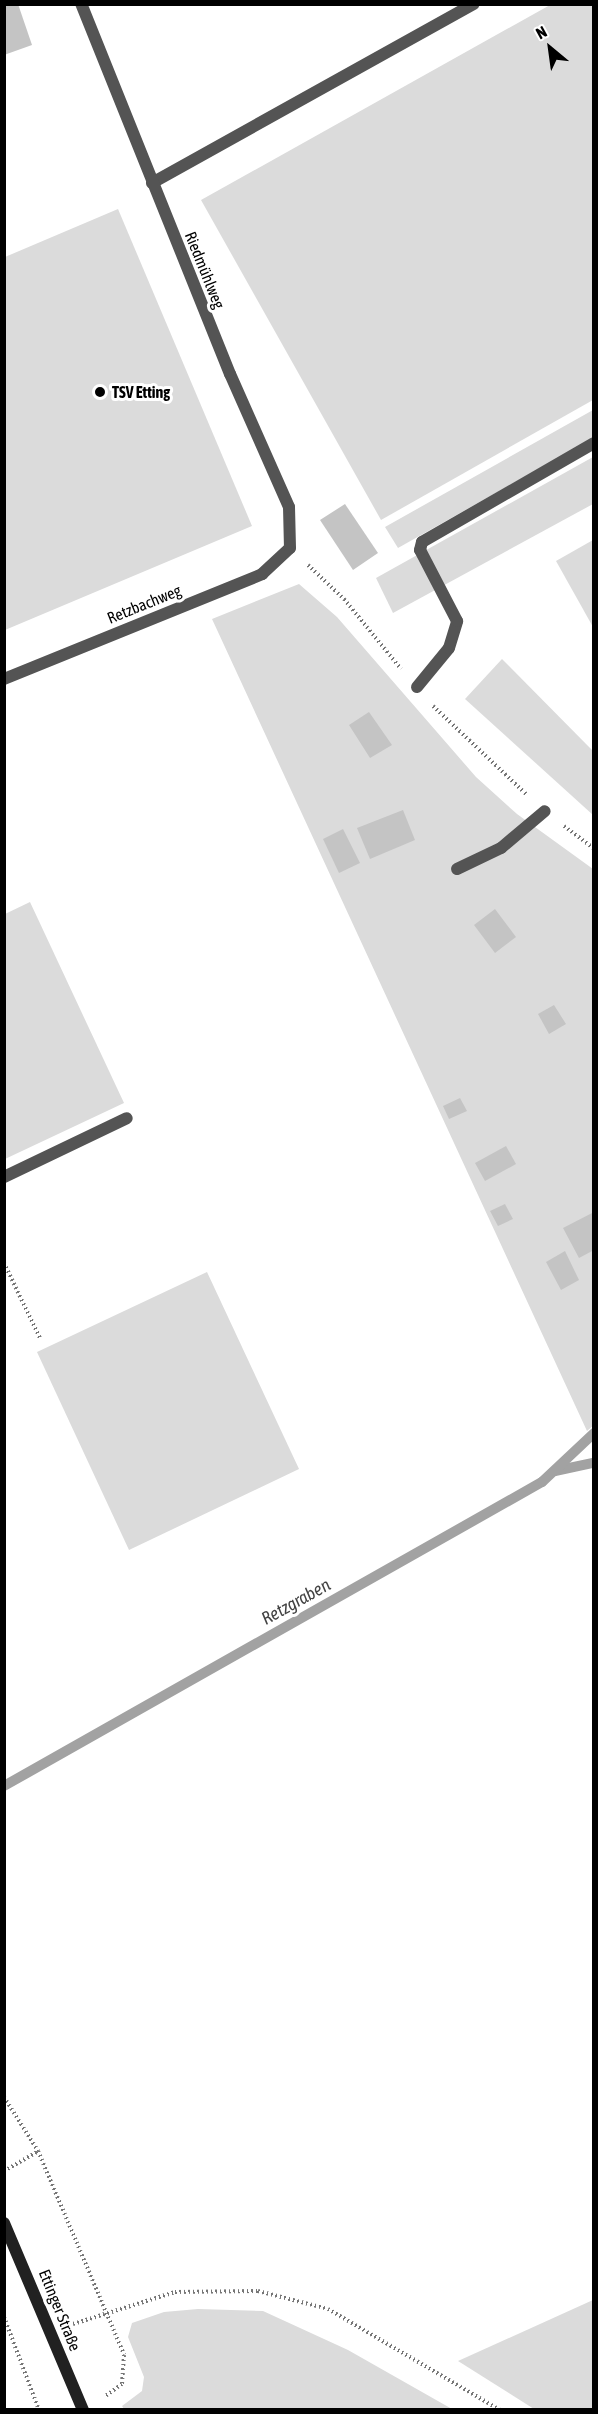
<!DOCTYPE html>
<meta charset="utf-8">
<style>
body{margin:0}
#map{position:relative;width:598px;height:2414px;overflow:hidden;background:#fff;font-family:"Asap Condensed",sans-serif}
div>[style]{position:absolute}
.green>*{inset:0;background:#dbdbdb}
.stream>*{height:10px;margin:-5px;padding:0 5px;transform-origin:5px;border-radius:5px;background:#a2a2a2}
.building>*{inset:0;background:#c4c4c4}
.path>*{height:4px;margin-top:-2px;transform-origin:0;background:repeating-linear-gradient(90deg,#767676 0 1.5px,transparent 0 4.5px)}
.lane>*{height:12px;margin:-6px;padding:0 6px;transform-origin:6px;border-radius:6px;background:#545454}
.street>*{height:12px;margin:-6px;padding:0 6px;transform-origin:6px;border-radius:6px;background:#545454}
.secondary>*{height:12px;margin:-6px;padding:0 6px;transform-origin:6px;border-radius:6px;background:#212121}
.dots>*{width:16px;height:16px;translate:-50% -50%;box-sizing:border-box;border:3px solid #fff;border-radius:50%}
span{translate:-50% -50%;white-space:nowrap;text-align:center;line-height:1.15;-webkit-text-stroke:6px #fff;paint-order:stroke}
.street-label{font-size:16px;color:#000}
.poi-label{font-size:16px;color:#000;font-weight:700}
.left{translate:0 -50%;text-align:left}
.water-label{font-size:18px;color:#434343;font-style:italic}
.frame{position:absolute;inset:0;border:6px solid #000;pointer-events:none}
.north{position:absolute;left:520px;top:18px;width:60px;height:60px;-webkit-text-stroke:4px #fff;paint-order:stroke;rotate:331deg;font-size:16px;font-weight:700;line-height:24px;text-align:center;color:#000}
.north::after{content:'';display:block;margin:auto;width:21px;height:27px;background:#000;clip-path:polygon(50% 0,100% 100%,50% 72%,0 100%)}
</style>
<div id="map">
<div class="green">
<i style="clip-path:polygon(550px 5px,593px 5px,593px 400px,381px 520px,201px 200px)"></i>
<i style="clip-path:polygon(118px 209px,252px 526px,5px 630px,5px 257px)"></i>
<i style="clip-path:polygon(593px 410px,593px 438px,398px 548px,385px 527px)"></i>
<i style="clip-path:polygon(593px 457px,593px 504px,393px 613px,376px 578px)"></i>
<i style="clip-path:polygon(593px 540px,593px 627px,556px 561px)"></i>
<i style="clip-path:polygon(299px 584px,337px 617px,476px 777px,517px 814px,593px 869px,594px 1425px,587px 1431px,212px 619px)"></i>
<i style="clip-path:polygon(502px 659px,593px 751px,593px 815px,465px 699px)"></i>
<i style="clip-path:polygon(30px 902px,124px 1103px,5px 1159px,5px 914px)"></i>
<i style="clip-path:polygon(207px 1272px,299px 1469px,129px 1550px,37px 1352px)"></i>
<i style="clip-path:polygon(593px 2300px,593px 2409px,534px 2409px,458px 2361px)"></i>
<i style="clip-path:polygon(198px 2309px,263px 2311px,348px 2350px,452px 2409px,124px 2409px,122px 2406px,142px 2391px,144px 2377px,128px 2337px,132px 2323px,164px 2312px)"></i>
</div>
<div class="stream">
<i style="left:555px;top:1471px;width:40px;rotate:-12deg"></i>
<i style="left:4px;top:1786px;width:618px;rotate:-29.47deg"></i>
<i style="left:542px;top:1482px;width:71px;rotate:-43.3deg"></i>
</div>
<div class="building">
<i style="clip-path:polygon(4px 4px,18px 4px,32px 45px,4px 55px)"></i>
<i style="clip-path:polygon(345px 504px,378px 553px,353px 570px,320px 520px)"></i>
<i style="clip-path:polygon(369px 712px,392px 745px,370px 758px,349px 725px)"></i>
<i style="clip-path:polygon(403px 810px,415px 840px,370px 859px,357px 828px)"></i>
<i style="clip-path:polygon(343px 829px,360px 863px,339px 873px,323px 839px)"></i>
<i style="clip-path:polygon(495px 909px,516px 937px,495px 953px,474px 925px)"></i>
<i style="clip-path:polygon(554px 1005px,566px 1024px,549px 1034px,538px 1014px)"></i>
<i style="clip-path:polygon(460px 1098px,467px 1111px,449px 1119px,443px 1106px)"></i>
<i style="clip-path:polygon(506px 1146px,516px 1164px,485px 1181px,475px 1163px)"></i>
<i style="clip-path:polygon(505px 1204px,513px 1219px,498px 1226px,490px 1211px)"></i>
<i style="clip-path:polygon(594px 1212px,594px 1250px,579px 1258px,563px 1228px)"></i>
<i style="clip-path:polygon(565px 1251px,579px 1280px,561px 1290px,546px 1262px)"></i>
</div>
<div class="path">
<i style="left:308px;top:565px;width:50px;rotate:43.4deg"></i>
<i style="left:344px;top:599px;width:90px;rotate:50.8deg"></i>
<i style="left:433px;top:706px;width:128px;rotate:43.4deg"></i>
<i style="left:564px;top:826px;width:38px;rotate:37deg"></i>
<i style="left:4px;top:1263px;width:83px;rotate:64.4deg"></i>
<i style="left:4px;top:2097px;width:64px;rotate:57.8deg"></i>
<i style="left:38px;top:2151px;width:221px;rotate:67.1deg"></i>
<i style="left:124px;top:2355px;width:29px;rotate:94deg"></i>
<i style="left:122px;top:2384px;width:22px;rotate:144deg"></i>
<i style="left:4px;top:2171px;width:39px;rotate:-30deg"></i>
<i style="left:4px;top:2317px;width:99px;rotate:69.4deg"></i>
<i style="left:73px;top:2324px;width:107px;rotate:-17.4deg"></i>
<i style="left:175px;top:2292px;width:83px;rotate:-0.7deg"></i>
<i style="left:258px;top:2291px;width:72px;rotate:14.4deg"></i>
<i style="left:328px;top:2309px;width:199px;rotate:30.4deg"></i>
</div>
<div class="lane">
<i style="left:152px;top:183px;width:368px;rotate:-29.1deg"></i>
<i style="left:417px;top:687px;width:50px;rotate:-50.6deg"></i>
<i style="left:449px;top:648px;width:28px;rotate:-73deg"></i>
<i style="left:457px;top:621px;width:80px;rotate:-117.5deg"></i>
<i style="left:420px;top:550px;width:8px;rotate:-76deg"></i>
<i style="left:422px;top:542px;width:198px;rotate:-29.9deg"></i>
<i style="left:457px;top:869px;width:49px;rotate:-25.5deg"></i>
<i style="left:501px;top:848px;width:57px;rotate:-40.1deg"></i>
<i style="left:4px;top:1177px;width:136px;rotate:-25.6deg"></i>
</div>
<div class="street">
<i style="left:4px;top:679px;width:279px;rotate:-22.1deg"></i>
<i style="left:262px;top:574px;width:38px;rotate:-43deg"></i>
<i style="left:290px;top:548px;width:41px;rotate:-91.4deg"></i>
<i style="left:289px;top:507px;width:145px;rotate:-113.9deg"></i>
<i style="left:230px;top:374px;width:399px;rotate:-111.9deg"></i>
</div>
<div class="secondary">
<i style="left:4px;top:2223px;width:203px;rotate:67.1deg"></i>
</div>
<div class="dots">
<i style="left:100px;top:392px;background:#000"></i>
</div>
<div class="street-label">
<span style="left:205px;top:270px;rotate:68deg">Riedmühlweg</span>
<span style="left:144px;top:604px;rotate:-22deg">Retzbachweg</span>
<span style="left:60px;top:2310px;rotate:68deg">Ettinger Straße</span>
</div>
<div class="poi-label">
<span class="left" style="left:112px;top:392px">TSV Etting</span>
</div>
<div class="water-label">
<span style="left:296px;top:1602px;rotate:-29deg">Retzgraben</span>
</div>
<div class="frame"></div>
<div class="north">N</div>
</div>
